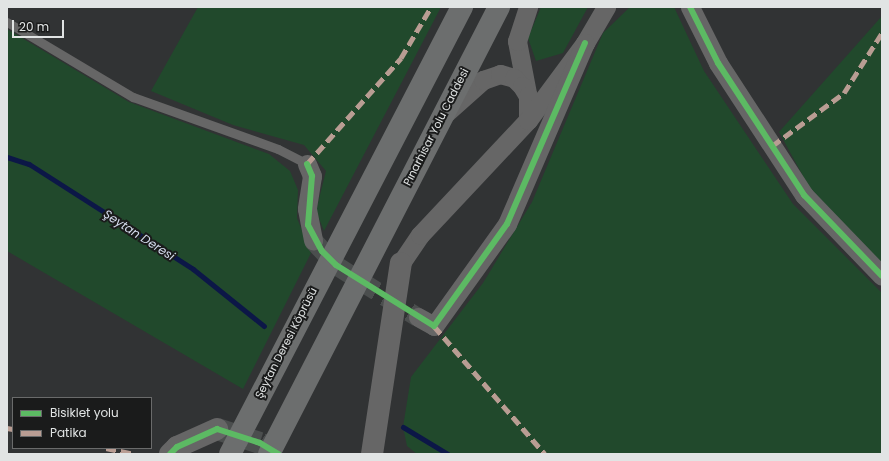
<!DOCTYPE html>
<meta charset="utf-8">
<style>
body{margin:0}
#map{position:relative;width:889px;height:461px;overflow:hidden;background:#313334;font-family:Poppins,sans-serif}
div>[style]{position:absolute}
.green>*{inset:0;background:#21492c}
.stream>*{height:5px;margin:-2.5px;padding:0 2.5px;transform-origin:2.5px;border-radius:2.5px;background:#0c1747}
.minor-tunnel>*{height:19px;margin-top:-9.5px;transform-origin:0;background:repeating-linear-gradient(90deg,#4b4e4e 0 19px,transparent 0 29px)}
.tertiary-tunnel>*{height:22px;margin-top:-11px;transform-origin:0;background:repeating-linear-gradient(90deg,#4b4e4e 0 22px,transparent 0 33px)}
.service>*{height:9px;margin:-4.5px;padding:0 4.5px;transform-origin:4.5px;border-radius:4.5px;background:#666}
.minor>*{height:19px;margin:-9.5px;padding:0 9.5px;transform-origin:9.5px;border-radius:9.5px;background:#666}
.tertiary>*{height:22px;margin:-11px;padding:0 11px;transform-origin:11px;border-radius:11px;background:#666}
.trunk>*{height:22px;margin:-11px;padding:0 11px;transform-origin:11px;border-radius:11px;background:#6c6e6e}
.quiet>*{height:5px;margin-top:-2.5px;transform-origin:0;background:repeating-linear-gradient(90deg,#b99d93 0 10px,transparent 0 15px)}
.cycleway>*{height:6px;margin:-3px;padding:0 3px;transform-origin:3px;border-radius:3px;background:#5cba63}
span{translate:-50% -50%;white-space:nowrap;text-align:center;line-height:1.15;-webkit-text-stroke:4px #1a1b1b;paint-order:stroke}
.street-label{font-size:11px;color:#e1e4e4}
.water-label{font-size:12px;color:#d5dcee;font-style:italic}
.frame{position:absolute;inset:0;border:8px solid #e1e4e4;pointer-events:none}
.legend{position:absolute;left:12px;top:397px;width:140px;height:52px;box-sizing:border-box;background:#1a1b1b;border:1px solid #6a6b6b;margin:0;padding:5px 7px;list-style:none;font-size:12px;color:#e1e4e4}
.legend li{display:flex;align-items:center;gap:8px;height:20px}
.legend b{width:20px;border:1px solid #6a6b6b}
.scale{position:absolute;left:12px;top:20px;width:52px;height:18px;box-sizing:border-box;border:2px solid #e1e4e4;border-top:0;padding-left:5px;font-size:12px;line-height:14px;white-space:nowrap;color:#e1e4e4;-webkit-text-stroke:3px #1a1b1b;paint-order:stroke}
</style>
<div id="map">
<div class="green">
<i style="clip-path:polygon(198px 7px,441px 7px,324px 231px,316px 211px,326px 171px,304px 145px,233px 125px,151px 91px)"></i>
<i style="clip-path:polygon(541px 7px,588px 7px,563px 53px,536px 61px,528px 38px)"></i>
<i style="clip-path:polygon(630px 7px,674px 7px,704px 71px,793px 204px,882px 293px,882px 454px,417px 454px,407px 446px,403px 427px,411px 377px,483px 283px,532px 202px,603px 33px)"></i>
<i style="clip-path:polygon(882px 16px,882px 263px,809px 187px,779px 132px)"></i>
<i style="clip-path:polygon(7px 29px,129px 102px,269px 154px,290px 171px,298px 190px,297px 218px,311px 253px,243px 389px,7px 251px)"></i>
</div>
<div class="stream">
<i style="left:7px;top:157px;width:23px;rotate:18deg"></i>
<i style="left:29px;top:164px;width:195px;rotate:32.6deg"></i>
<i style="left:193px;top:269px;width:91px;rotate:38.8deg"></i>
<i style="left:403px;top:427px;width:52px;rotate:31deg"></i>
</div>
<div class="minor-tunnel">
<i style="left:313px;top:240px;width:34px;rotate:47deg"></i>
<i style="left:336px;top:265px;width:97px;rotate:32.4deg"></i>
</div>
<div class="tertiary-tunnel">
<i style="left:217px;top:429px;width:45px;rotate:18deg"></i>
<i style="left:260px;top:443px;width:21px;rotate:31deg"></i>
</div>
<div class="service">
<i style="left:7px;top:22px;width:147px;rotate:30.8deg"></i>
<i style="left:133px;top:97px;width:154px;rotate:19.7deg"></i>
<i style="left:278px;top:149px;width:33px;rotate:27deg"></i>
</div>
<div class="minor">
<i style="left:690px;top:7px;width:63px;rotate:63.4deg"></i>
<i style="left:718px;top:63px;width:158px;rotate:56.9deg"></i>
<i style="left:804px;top:195px;width:112px;rotate:46.1deg"></i>
<i style="left:527px;top:93px;width:53px;rotate:-100.9deg"></i>
<i style="left:517px;top:41px;width:36px;rotate:-72deg"></i>
<i style="left:446px;top:113px;width:50px;rotate:-41.7deg"></i>
<i style="left:483px;top:80px;width:18px;rotate:-19deg"></i>
<i style="left:500px;top:74px;width:15px;rotate:16deg"></i>
<i style="left:514px;top:78px;width:11px;rotate:45deg"></i>
<i style="left:522px;top:86px;width:12px;rotate:59deg"></i>
<i style="left:528px;top:96px;width:24px;rotate:90deg"></i>
<i style="left:307px;top:164px;width:13px;rotate:67deg"></i>
<i style="left:312px;top:176px;width:33px;rotate:99deg"></i>
<i style="left:307px;top:209px;width:32px;rotate:79deg"></i>
<i style="left:401px;top:263px;width:34px;rotate:-56deg"></i>
<i style="left:420px;top:235px;width:158px;rotate:-46.8deg"></i>
<i style="left:528px;top:120px;width:96px;rotate:-53.5deg"></i>
<i style="left:585px;top:43px;width:42px;rotate:-59.7deg"></i>
<i style="left:418px;top:317px;width:18px;rotate:29deg"></i>
<i style="left:434px;top:326px;width:125px;rotate:-54.4deg"></i>
<i style="left:507px;top:224px;width:197px;rotate:-66.7deg"></i>
</div>
<div class="tertiary">
<i style="left:170px;top:454px;width:10px;rotate:-45deg"></i>
<i style="left:177px;top:447px;width:44px;rotate:-24.2deg"></i>
<i style="left:372px;top:454px;width:193px;rotate:-81.4deg"></i>
</div>
<div class="trunk">
<i style="left:230px;top:454px;width:504px;rotate:-62.57deg"></i>
<i style="left:269px;top:454px;width:503px;rotate:-62.77deg"></i>
</div>
<div class="quiet">
<i style="left:772px;top:146px;width:89px;rotate:-36.4deg"></i>
<i style="left:844px;top:93px;width:71px;rotate:-57.7deg"></i>
<i style="left:307px;top:164px;width:142px;rotate:-48.4deg"></i>
<i style="left:401px;top:58px;width:59px;rotate:-59.5deg"></i>
<i style="left:434px;top:326px;width:169px;rotate:49.1deg"></i>
<i style="left:7px;top:428px;width:6px;rotate:9deg"></i>
<i style="left:106px;top:448px;width:30px;rotate:12deg"></i>
</div>
<div class="cycleway">
<i style="left:690px;top:7px;width:63px;rotate:63.4deg"></i>
<i style="left:718px;top:63px;width:158px;rotate:56.9deg"></i>
<i style="left:804px;top:195px;width:112px;rotate:46.1deg"></i>
<i style="left:307px;top:164px;width:13px;rotate:67deg"></i>
<i style="left:312px;top:176px;width:49px;rotate:94.7deg"></i>
<i style="left:308px;top:225px;width:30px;rotate:62deg"></i>
<i style="left:322px;top:251px;width:20px;rotate:45deg"></i>
<i style="left:336px;top:265px;width:115px;rotate:31.9deg"></i>
<i style="left:434px;top:326px;width:125px;rotate:-54.4deg"></i>
<i style="left:507px;top:224px;width:197px;rotate:-66.7deg"></i>
<i style="left:170px;top:454px;width:10px;rotate:-45deg"></i>
<i style="left:177px;top:447px;width:44px;rotate:-24.2deg"></i>
<i style="left:217px;top:429px;width:45px;rotate:18deg"></i>
<i style="left:260px;top:443px;width:21px;rotate:31deg"></i>
</div>
<div class="street-label">
<span style="left:436px;top:127px;rotate:-63deg">Pınarhisar Yolu Caddesi</span>
<span style="left:286px;top:343px;rotate:-63deg">Şeytan Deresi Köprüsü</span>
</div>
<div class="water-label">
<span style="left:139px;top:235px;rotate:33deg">Şeytan Deresi</span>
</div>
<div class="frame"></div>
<ul class="legend">
<li><b style="height:5px;background:#5cba63"></b>Bisiklet yolu</li>
<li><b style="height:5px;background:#b99d93"></b>Patika</li>
</ul>
<div class="scale">20 m</div>
</div>
